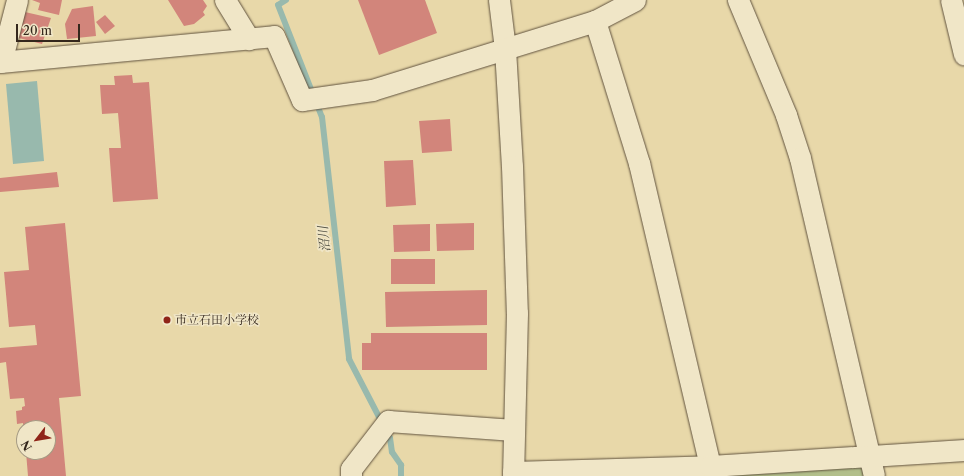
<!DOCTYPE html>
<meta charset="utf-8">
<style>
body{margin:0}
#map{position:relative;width:964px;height:476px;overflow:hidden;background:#e8d8a9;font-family:"Libre Caslon Text","Noto Serif JP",serif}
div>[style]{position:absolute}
.green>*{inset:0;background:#b2bf8b}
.water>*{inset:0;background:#98b9ad}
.stream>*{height:6px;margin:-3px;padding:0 3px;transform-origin:3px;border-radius:3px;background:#98b9ad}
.building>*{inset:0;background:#d2857b}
.roads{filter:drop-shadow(0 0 1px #61533f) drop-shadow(0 0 1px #61533f)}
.minor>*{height:21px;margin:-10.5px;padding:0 10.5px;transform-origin:10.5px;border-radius:10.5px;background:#f0e6c7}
.dots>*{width:11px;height:11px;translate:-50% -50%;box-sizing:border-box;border:2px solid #f0e6c7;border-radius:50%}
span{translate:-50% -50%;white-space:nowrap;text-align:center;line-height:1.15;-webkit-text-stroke:3px #f0e6c7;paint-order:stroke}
.poi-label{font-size:12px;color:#34271c}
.left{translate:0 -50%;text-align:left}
.water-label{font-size:13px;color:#4d4c40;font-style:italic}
.north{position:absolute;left:16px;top:420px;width:40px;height:40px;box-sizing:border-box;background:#f0e6c7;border:1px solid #a59a83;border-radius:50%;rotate:239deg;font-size:11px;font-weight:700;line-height:16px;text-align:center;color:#34271c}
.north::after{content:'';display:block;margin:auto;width:14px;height:18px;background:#8f2418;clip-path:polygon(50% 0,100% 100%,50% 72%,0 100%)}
.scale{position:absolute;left:16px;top:24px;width:64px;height:18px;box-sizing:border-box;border:2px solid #34271c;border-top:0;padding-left:5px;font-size:12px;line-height:14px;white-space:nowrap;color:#34271c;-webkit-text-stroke:3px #f0e6c7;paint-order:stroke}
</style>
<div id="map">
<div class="green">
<i style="clip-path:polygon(853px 462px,867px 471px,868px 476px,722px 476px,727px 472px)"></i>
</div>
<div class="water">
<i style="clip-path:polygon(37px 81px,44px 161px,13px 164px,6px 84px)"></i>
</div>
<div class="stream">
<i style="left:286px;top:0;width:9px;rotate:148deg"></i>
<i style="left:278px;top:5px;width:120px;rotate:68.6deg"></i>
<i style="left:322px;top:117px;width:244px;rotate:83.6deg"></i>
<i style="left:349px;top:359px;width:89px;rotate:62.6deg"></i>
<i style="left:390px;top:438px;width:14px;rotate:82deg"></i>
<i style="left:392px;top:452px;width:16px;rotate:55deg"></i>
<i style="left:401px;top:465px;width:11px;rotate:90deg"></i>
</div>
<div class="building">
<i style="clip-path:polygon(32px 0,62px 0,59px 15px,38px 10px,40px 3px)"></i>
<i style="clip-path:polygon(168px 0,203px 0,207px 6px,203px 12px,205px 15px,194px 24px,184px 26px)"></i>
<i style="clip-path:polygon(358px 0,425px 0,437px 33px,379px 55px)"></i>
<i style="clip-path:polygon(93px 6px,96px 36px,67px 39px,65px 24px,72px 9px)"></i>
<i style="clip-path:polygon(25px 12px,51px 18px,42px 44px,19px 38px)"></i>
<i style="clip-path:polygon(105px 15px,115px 26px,105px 34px,96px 22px)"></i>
<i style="clip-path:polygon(132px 75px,133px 83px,149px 82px,158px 199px,113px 202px,109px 148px,121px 148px,118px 113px,102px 114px,100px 85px,115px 85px,114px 76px)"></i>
<i style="clip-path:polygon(450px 119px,452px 151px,422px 153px,419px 121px)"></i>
<i style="clip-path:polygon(413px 160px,416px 205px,386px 207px,384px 161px)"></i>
<i style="clip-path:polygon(57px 172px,59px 187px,0 192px,0 178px)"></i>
<i style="clip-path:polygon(65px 223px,81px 396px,59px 398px,66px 476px,28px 476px,26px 452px,48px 452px,48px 428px,23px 428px,23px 423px,17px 424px,16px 411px,22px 410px,22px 407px,25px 406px,24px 398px,10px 399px,6px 362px,0 363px,0 348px,37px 345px,35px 325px,9px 327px,4px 272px,29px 270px,25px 227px)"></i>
<i style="clip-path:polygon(474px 223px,474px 250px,437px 251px,436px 224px)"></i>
<i style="clip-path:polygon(430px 224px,430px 251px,394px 252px,393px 225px)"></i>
<i style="clip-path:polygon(391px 259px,435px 259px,435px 284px,391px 284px)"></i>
<i style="clip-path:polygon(487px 290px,487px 325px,386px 327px,385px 292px)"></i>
<i style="clip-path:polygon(371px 333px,487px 333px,487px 370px,362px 370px,362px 343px,371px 343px)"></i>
</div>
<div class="roads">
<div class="minor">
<i style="left:225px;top:0;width:46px;rotate:58.4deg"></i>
<i style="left:499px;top:0;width:49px;rotate:83deg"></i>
<i style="left:505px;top:49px;width:117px;rotate:86.6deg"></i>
<i style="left:512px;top:166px;width:147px;rotate:88.1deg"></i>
<i style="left:517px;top:313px;width:163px;rotate:91.4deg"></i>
<i style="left:738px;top:0;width:125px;rotate:67.3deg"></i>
<i style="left:786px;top:115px;width:45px;rotate:72deg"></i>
<i style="left:800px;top:158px;width:326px;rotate:76.9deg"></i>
<i style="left:951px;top:0;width:56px;rotate:76.5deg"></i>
<i style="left:595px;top:21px;width:149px;rotate:72.8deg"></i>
<i style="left:639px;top:163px;width:311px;rotate:76.8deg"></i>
<i style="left:710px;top:466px;width:10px;rotate:96deg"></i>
<i style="left:0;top:62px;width:275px;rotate:-5.4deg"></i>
<i style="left:274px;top:36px;width:70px;rotate:66.4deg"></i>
<i style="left:302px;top:100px;width:71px;rotate:-8.1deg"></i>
<i style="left:372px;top:90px;width:233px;rotate:-17.2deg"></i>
<i style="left:595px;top:21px;width:45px;rotate:-27.7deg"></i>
<i style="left:1px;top:62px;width:64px;rotate:-75.5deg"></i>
<i style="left:513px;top:472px;width:197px;rotate:-1.7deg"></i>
<i style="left:710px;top:466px;width:255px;rotate:-3.6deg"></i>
<i style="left:351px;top:476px;width:7px;rotate:-90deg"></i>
<i style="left:351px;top:469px;width:61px;rotate:-52.4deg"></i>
<i style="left:388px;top:421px;width:126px;rotate:4.1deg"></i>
</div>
</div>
<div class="dots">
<i style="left:167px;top:320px;background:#8f2418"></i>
</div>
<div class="poi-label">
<span class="left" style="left:175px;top:320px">市立石田小学校</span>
</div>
<div class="water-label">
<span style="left:324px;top:239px;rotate:-96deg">沼川</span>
</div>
<div class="north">N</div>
<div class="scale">20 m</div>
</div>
